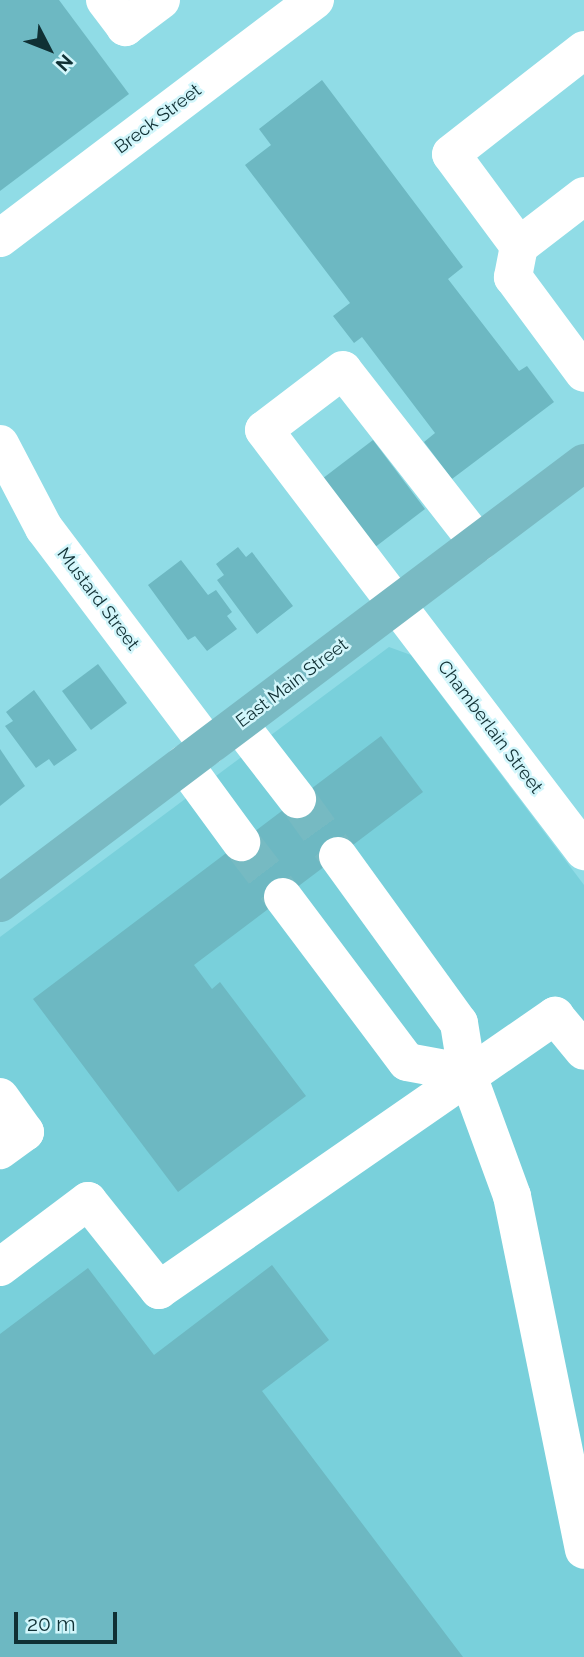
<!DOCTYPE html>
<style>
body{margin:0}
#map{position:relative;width:584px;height:1657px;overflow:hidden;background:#90dce6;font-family:Raleway,sans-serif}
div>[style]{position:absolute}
.built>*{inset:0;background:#79d0db}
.building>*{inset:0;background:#6db8c2}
.minor-tunnel>*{height:38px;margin-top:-19px;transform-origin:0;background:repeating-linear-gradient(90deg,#76bac2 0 38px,transparent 0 57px)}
.minor>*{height:38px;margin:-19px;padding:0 19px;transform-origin:19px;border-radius:19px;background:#fff}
.major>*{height:38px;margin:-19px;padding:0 19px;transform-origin:19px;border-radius:19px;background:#79bac3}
span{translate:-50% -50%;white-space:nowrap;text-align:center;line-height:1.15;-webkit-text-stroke:5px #d2f6fb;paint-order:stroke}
.street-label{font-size:18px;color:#103034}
.north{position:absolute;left:14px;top:14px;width:70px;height:70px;-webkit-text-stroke:5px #d2f6fb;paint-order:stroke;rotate:132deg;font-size:19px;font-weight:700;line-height:28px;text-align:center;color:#103034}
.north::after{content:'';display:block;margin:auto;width:24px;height:32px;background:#103034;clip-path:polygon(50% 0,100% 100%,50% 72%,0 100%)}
.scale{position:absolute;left:14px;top:1612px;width:103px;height:32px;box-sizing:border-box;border:4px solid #103034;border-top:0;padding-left:9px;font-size:21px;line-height:24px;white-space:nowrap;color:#103034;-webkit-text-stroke:5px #d2f6fb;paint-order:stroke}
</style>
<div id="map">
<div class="built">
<i style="clip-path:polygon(389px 647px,411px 655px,584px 885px,584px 1657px,0 1657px,0 937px)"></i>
</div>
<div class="building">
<i style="clip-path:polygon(0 0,59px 0,129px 94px,0 191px)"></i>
<i style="clip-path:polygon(322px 80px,463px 267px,448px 279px,519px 371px,527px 366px,554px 402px,452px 479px,424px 442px,435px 433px,362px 337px,354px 343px,333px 316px,350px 303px,245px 165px,271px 145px,259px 129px)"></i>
<i style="clip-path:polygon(373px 440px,425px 509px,370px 551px,318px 482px)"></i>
<i style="clip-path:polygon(238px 547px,246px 557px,252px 552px,293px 606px,257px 634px,217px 580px,224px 575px,216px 564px)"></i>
<i style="clip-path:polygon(181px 560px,208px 595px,216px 590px,232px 612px,227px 616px,237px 629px,207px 651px,195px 636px,188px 640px,148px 585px)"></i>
<i style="clip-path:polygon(98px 664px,127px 703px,91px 730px,62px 691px)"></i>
<i style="clip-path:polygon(34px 690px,77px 750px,54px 766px,49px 759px,36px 768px,5px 726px,13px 721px,6px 712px)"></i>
<i style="clip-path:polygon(381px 736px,423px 792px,194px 965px,212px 989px,220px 982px,306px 1096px,178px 1192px,33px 999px)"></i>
<i style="clip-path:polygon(0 749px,25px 786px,0 806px)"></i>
<i style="clip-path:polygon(272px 1265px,329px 1340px,262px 1391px,463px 1657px,0 1657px,0 1334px,88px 1268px,154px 1355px)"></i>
</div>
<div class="minor-tunnel">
<i style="left:297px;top:799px;width:70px;rotate:54.3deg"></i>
<i style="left:241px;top:842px;width:69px;rotate:52.6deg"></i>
</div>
<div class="minor">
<i style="left:105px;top:0;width:34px;rotate:53deg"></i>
<i style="left:125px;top:27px;width:45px;rotate:-36.9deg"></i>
<i style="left:584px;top:196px;width:82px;rotate:142.4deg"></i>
<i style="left:519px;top:246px;width:32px;rotate:101deg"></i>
<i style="left:513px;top:277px;width:119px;rotate:53.5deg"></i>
<i style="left:0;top:238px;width:395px;rotate:-37.1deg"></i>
<i style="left:519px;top:246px;width:114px;rotate:-126.5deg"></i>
<i style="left:451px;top:154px;width:169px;rotate:-38deg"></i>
<i style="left:0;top:444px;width:95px;rotate:62.4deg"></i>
<i style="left:44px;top:528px;width:273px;rotate:53deg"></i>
<i style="left:478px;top:543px;width:219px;rotate:-128deg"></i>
<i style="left:343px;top:370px;width:99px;rotate:142.8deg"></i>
<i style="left:264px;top:430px;width:529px;rotate:52.76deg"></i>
<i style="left:239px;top:724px;width:95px;rotate:52.3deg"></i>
<i style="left:184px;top:764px;width:97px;rotate:53.8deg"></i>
<i style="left:338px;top:856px;width:206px;rotate:54.1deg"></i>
<i style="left:459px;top:1023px;width:51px;rotate:80.9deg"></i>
<i style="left:467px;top:1073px;width:131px;rotate:69.9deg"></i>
<i style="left:512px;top:1196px;width:361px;rotate:78.5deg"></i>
<i style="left:283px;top:897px;width:206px;rotate:53.1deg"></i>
<i style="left:407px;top:1062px;width:61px;rotate:10.4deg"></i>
<i style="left:0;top:1097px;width:43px;rotate:54.5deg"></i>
<i style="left:25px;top:1132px;width:31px;rotate:144deg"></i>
<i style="left:0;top:1267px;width:110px;rotate:-36.9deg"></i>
<i style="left:88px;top:1201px;width:114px;rotate:51.4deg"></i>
<i style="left:159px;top:1290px;width:482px;rotate:-34.7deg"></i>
<i style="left:555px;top:1016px;width:45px;rotate:50.4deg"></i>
</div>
<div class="major">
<i style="left:0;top:903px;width:731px;rotate:-37deg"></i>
</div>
<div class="street-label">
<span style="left:158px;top:119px;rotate:-37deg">Breck Street</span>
<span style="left:98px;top:599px;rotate:53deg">Mustard Street</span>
<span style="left:292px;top:683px;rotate:-37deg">East Main Street</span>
<span style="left:490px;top:727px;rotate:53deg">Chamberlain Street</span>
</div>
<div class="north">N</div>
<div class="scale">20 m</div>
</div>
